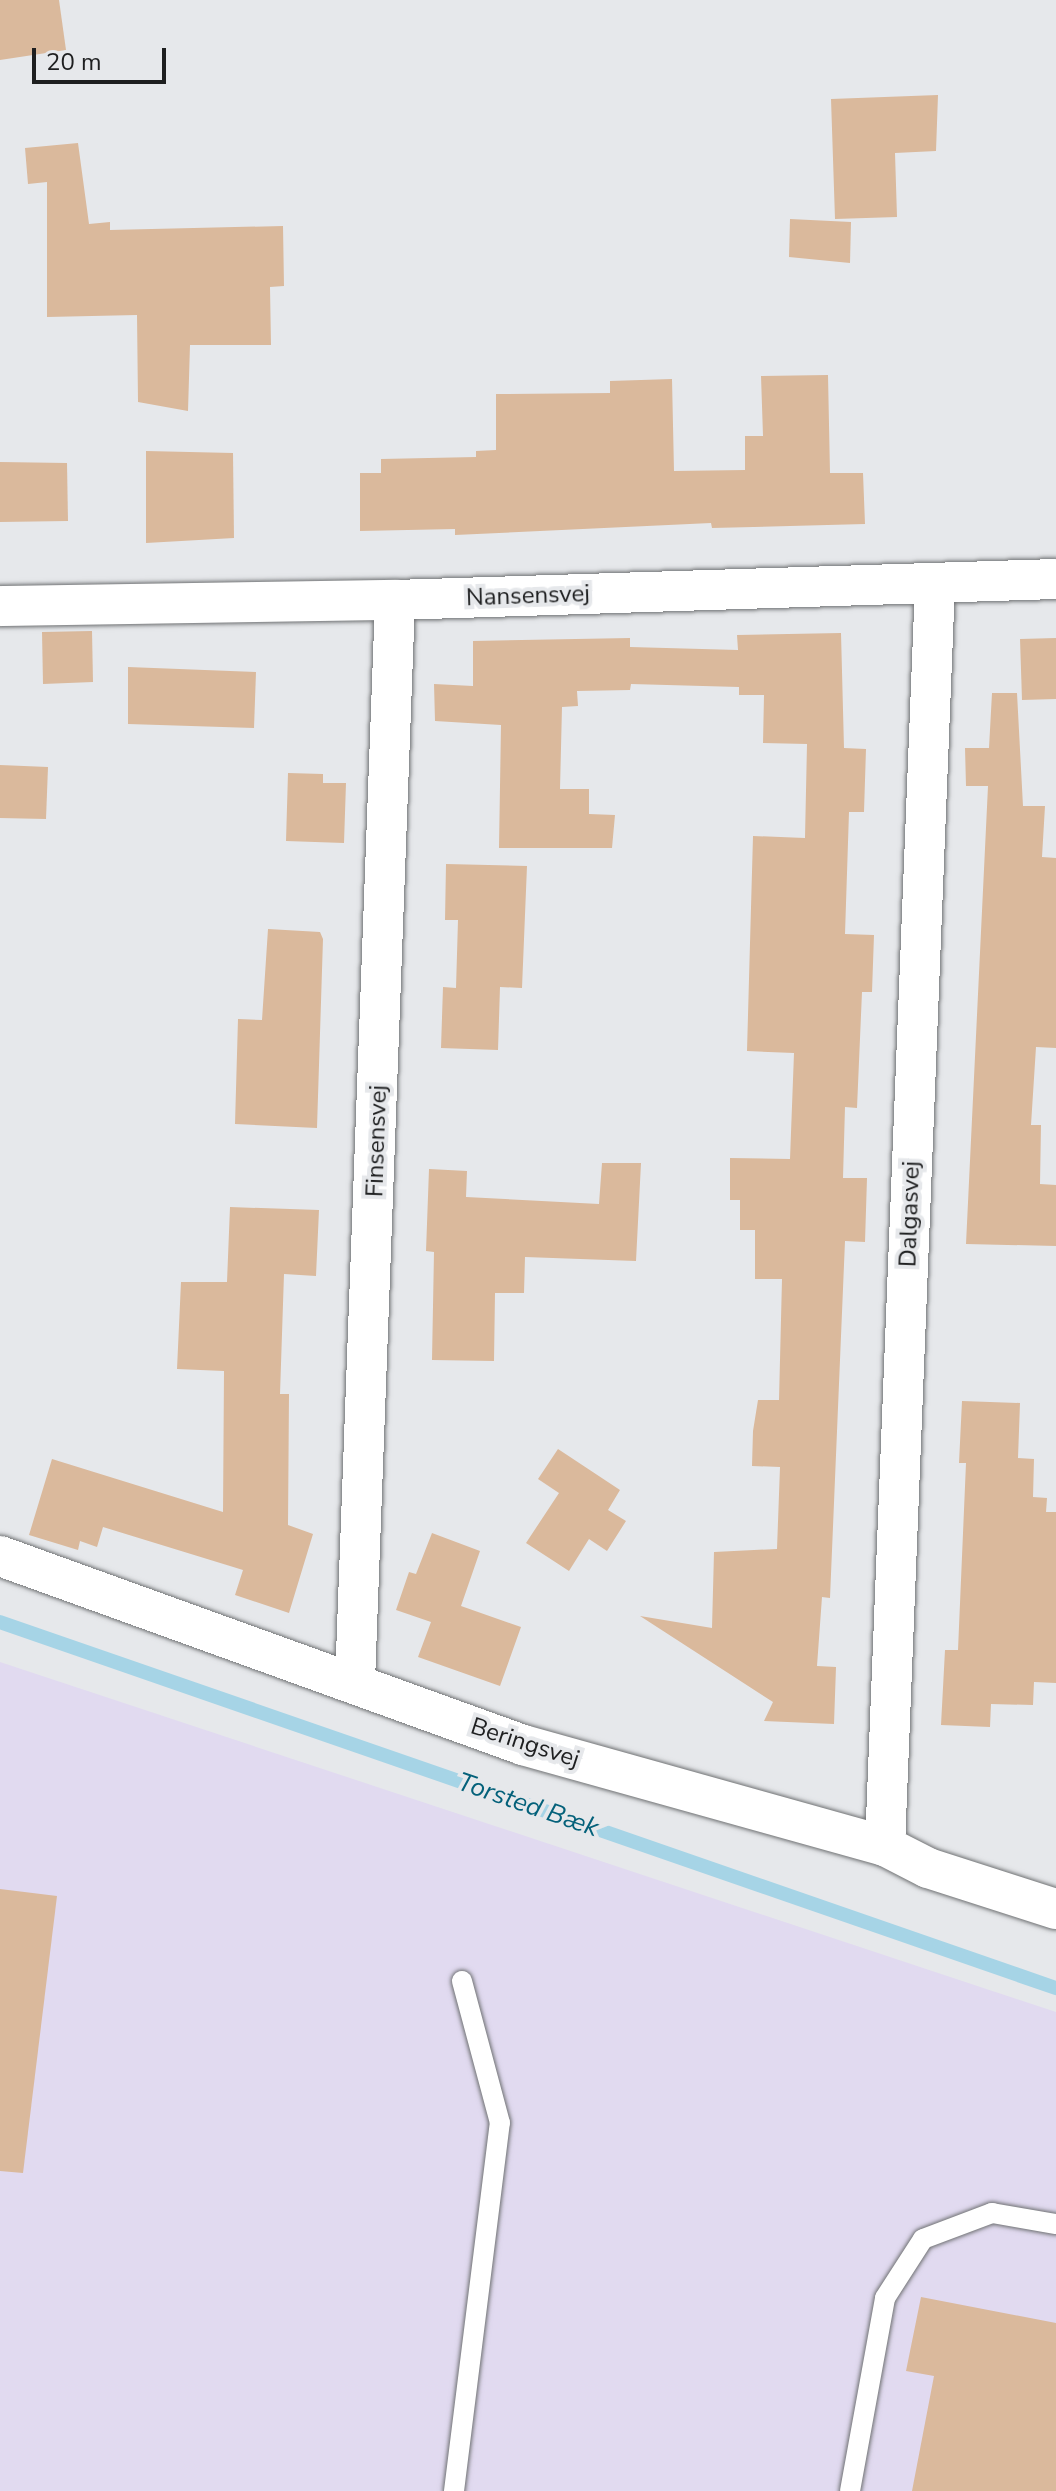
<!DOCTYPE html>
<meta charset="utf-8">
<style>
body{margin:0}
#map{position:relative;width:1056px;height:2491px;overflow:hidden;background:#e6e8eb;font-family:"Nunito Sans",sans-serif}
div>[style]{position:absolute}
.industrial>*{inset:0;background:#e1daf0}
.stream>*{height:14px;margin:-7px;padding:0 7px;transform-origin:7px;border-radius:7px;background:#a6d4e6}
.building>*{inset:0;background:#dab99c}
.roads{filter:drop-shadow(0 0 2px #707274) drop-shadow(0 0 2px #707274)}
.lane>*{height:20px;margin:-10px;padding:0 10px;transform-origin:10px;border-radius:10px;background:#fff}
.street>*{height:40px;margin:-20px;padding:0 20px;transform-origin:20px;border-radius:20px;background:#fff}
span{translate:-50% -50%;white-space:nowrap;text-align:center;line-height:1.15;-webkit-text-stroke:8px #e6e8eb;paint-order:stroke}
.street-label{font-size:24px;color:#1e1f20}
.water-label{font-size:26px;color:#04617a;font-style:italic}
.scale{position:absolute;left:32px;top:48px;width:134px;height:36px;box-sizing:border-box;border:4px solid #1e1f20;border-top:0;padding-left:10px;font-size:24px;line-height:28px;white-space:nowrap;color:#1e1f20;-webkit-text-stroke:6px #e6e8eb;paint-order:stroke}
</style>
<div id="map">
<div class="industrial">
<i style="clip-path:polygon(0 1662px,1056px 2012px,1056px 2491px,0 2491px)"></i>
</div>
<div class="stream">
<i style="left:0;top:1622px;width:1118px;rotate:19.12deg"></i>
</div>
<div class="building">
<i style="clip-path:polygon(0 0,59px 0,66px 50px,0 60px)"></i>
<i style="clip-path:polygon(938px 95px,936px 151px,895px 153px,897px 217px,835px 219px,831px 99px)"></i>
<i style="clip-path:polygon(78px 143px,89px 224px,110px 222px,110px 230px,283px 226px,284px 286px,270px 287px,271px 345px,190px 345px,188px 411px,138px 402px,137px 315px,47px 317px,47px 182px,28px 184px,25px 148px)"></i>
<i style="clip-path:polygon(790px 219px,851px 222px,850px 263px,789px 257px)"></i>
<i style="clip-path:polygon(828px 375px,830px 473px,863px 473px,865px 524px,712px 528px,711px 523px,455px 535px,455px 529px,360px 531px,360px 473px,381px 473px,381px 459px,476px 457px,476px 451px,496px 450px,496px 394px,610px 393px,610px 381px,672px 379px,674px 471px,745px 470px,745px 436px,763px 436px,761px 376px)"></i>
<i style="clip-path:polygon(146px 451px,233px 453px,234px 538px,146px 543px)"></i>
<i style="clip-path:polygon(0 462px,67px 463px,68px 521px,0 522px)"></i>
<i style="clip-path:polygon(92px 631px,93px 682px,43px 684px,42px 632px)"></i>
<i style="clip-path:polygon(841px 633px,844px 748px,866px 749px,864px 812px,849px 812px,845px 934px,874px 935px,872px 992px,862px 992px,857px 1108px,845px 1107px,843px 1178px,867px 1178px,865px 1242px,845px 1241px,830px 1598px,822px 1597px,817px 1666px,836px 1667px,834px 1724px,764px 1721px,773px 1702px,640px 1616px,712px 1628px,714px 1552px,777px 1549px,780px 1467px,752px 1466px,753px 1431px,758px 1400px,779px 1400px,782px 1279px,755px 1279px,755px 1230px,740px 1230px,740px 1200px,730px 1200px,730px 1158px,790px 1159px,794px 1053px,747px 1051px,753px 836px,805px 838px,807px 744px,763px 743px,764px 695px,739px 695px,739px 687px,631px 684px,630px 690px,577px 691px,578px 706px,562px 707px,560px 789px,589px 789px,589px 814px,615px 815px,612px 848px,499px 848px,501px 725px,435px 721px,434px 684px,473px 686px,473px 641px,630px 638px,630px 647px,738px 650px,737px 635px)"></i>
<i style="clip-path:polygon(1056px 638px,1056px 699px,1022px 700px,1020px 639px)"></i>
<i style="clip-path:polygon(128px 667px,256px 672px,254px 728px,128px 724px)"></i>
<i style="clip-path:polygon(992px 693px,1017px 693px,1023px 806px,1045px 806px,1042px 857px,1056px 858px,1056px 1048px,1036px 1047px,1031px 1125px,1041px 1125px,1040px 1184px,1056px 1185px,1056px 1246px,966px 1244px,988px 786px,966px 786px,965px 748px,989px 748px)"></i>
<i style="clip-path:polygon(0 765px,48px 767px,46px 819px,0 818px)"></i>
<i style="clip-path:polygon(288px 773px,323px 774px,323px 783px,346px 783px,344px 843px,286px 841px)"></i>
<i style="clip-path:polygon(446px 864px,527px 866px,522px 988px,500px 987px,498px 1050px,441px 1048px,443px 987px,456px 988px,458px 920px,445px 920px)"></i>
<i style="clip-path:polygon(268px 929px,320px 932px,323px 939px,317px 1128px,235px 1124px,238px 1019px,262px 1020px)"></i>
<i style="clip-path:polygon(602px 1163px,641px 1163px,636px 1261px,525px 1257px,524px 1293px,495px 1293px,494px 1361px,432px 1360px,434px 1252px,426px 1251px,429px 1169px,467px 1171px,466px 1197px,599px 1204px)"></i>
<i style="clip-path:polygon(230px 1207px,319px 1210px,316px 1276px,284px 1274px,280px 1394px,289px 1394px,288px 1525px,313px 1534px,289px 1613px,235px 1595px,243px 1570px,103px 1527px,97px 1547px,80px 1541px,78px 1550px,29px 1535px,52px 1459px,223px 1512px,224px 1371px,177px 1369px,181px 1282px,227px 1282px)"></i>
<i style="clip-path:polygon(962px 1401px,1020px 1403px,1018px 1458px,1034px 1459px,1033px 1497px,1047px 1498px,1046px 1512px,1056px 1512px,1056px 1683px,1034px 1682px,1033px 1705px,991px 1704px,990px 1727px,941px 1725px,945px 1650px,958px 1650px,966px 1463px,959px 1463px)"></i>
<i style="clip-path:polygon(558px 1449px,620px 1490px,608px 1510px,626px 1521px,607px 1551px,589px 1539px,569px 1571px,526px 1543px,559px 1493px,538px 1479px)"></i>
<i style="clip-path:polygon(432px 1533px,480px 1551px,461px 1606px,521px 1627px,500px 1686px,418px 1657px,431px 1622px,396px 1610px,409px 1572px,416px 1574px)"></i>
<i style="clip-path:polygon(0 1889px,57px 1896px,23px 2173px,0 2171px)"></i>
<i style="clip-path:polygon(921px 2297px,1056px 2323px,1056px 2491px,912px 2491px,934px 2376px,906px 2371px)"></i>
</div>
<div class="roads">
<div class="lane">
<i style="left:454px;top:2491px;width:371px;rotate:-82.9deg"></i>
<i style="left:500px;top:2123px;width:147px;rotate:-105deg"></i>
<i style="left:850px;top:2491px;width:196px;rotate:-79.7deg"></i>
<i style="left:885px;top:2298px;width:70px;rotate:-57.2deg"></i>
<i style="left:923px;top:2239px;width:74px;rotate:-20.6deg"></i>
<i style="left:992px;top:2213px;width:65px;rotate:9.8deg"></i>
</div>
<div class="street">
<i style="left:0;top:606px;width:395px;rotate:-0.9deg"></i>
<i style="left:395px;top:600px;width:661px;rotate:-1.82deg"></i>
<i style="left:0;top:1556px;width:556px;rotate:19.87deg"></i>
<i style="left:523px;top:1745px;width:376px;rotate:15.6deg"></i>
<i style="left:885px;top:1846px;width:48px;rotate:27.1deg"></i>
<i style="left:928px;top:1868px;width:134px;rotate:17.8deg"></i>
<i style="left:355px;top:1682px;width:1083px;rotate:-87.88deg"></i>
<i style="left:885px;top:1846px;width:1264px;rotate:-87.73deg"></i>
</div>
</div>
<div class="street-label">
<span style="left:528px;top:596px;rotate:-2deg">Nansensvej</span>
<span style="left:377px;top:1141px;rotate:-88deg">Finsensvej</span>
<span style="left:910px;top:1214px;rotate:-88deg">Dalgasvej</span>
<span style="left:525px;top:1743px;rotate:18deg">Beringsvej</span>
</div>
<div class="water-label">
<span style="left:528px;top:1805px;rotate:19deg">Torsted Bæk</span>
</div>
<div class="scale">20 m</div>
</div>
